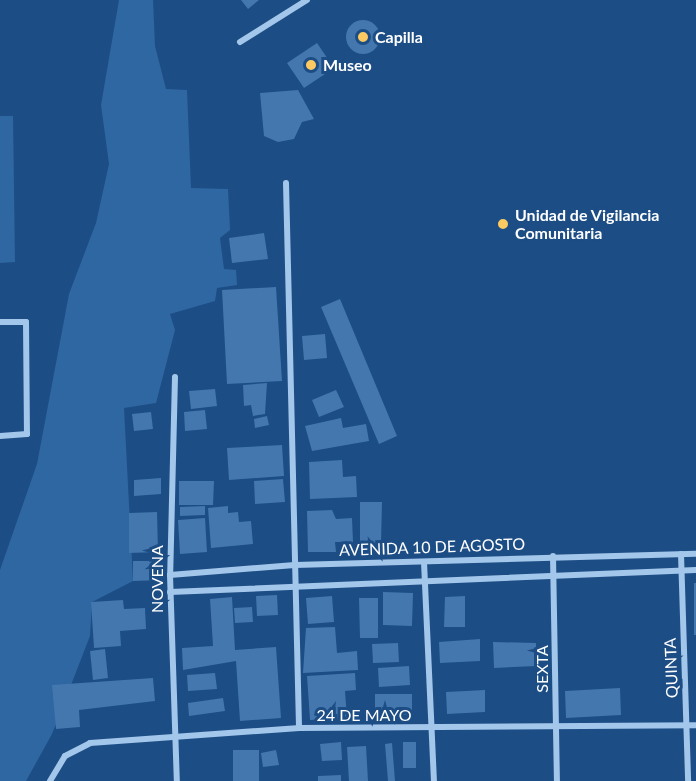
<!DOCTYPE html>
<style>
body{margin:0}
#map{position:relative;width:696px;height:781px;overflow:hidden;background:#1c4d85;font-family:Lato,sans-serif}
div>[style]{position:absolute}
.green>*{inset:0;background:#2f67a3}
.building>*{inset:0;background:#4477ae}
.round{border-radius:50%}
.minor>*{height:6px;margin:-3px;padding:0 3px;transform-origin:3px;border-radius:3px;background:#a3c6eb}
.dots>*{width:16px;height:16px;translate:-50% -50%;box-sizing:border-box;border:3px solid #1c4d85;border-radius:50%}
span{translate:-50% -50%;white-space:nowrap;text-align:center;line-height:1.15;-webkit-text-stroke:6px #1c4d85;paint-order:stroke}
.poi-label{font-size:16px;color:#fff;font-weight:700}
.left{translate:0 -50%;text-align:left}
.street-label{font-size:16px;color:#fff}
</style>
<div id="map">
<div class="green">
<i style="clip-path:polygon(119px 0,153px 0,155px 46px,166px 89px,187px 90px,191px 188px,228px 189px,230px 230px,220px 238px,224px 269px,236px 270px,237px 285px,217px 288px,215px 301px,170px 314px,175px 330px,156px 403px,124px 408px,133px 581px,92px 602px,90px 636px,52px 734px,26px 781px,0 781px,0 570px,37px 464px,69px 294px,96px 223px,109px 164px,101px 105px)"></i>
<i style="clip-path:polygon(0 116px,13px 116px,15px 262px,0 263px)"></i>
</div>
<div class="building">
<i style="clip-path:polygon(241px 0,259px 0,248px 9px)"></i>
<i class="round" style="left:346px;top:20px;width:34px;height:34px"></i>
<i style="clip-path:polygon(317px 43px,334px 68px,304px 88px,287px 63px)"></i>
<i style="clip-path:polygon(298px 90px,314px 119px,302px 122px,294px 139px,278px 142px,264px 136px,260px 93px)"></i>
<i style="clip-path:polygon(264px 233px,268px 259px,232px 263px,229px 238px)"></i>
<i style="clip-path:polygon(276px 287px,282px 381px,227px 384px,222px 290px)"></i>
<i style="clip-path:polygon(340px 299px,397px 436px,379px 444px,321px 307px)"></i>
<i style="clip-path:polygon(325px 334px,327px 358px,304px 360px,302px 336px)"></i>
<i style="clip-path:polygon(267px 383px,265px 414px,253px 416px,251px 405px,244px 406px,243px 385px)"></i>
<i style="clip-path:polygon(215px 389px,217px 406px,191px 409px,189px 391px)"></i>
<i style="clip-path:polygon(336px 390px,344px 407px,319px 417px,312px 400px)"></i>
<i style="clip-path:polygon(205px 410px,207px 429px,185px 431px,184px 412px)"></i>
<i style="clip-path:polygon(151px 412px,153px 429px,134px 431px,132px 414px)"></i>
<i style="clip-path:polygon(267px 416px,269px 425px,255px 428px,254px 419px)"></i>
<i style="clip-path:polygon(341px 418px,343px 428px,366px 424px,369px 441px,312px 451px,305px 426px)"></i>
<i style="clip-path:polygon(282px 445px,284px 476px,229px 480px,227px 448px)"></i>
<i style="clip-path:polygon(342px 460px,343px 477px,356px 476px,357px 497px,310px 499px,309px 462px)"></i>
<i style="clip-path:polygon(161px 478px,161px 494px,134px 496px,134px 480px)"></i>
<i style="clip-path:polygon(283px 479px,285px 502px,255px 504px,254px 481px)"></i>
<i style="clip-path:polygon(179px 481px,214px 481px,213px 505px,179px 505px)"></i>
<i style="clip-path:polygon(360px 502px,382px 502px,381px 544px,360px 543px)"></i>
<i style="clip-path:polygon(205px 506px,205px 515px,180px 516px,180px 507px)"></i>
<i style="clip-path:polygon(228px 506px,228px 513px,238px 512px,239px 522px,251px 521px,253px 544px,211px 548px,208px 508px)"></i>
<i style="clip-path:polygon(332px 510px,336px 519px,352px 518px,353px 542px,335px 542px,336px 552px,308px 552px,307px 511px)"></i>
<i style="clip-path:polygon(157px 512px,158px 552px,129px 553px,129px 513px)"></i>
<i style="clip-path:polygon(205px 518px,207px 552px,180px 554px,178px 520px)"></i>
<i style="clip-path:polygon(133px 561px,163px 561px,163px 580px,133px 581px)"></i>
<i style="clip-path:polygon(694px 583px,696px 583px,696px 635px,694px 635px)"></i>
<i style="clip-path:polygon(383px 592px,413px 593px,412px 626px,383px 625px)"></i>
<i style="clip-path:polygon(277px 595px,278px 615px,257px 616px,256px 596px)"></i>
<i style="clip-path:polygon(332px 596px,334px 622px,308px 624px,306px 598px)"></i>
<i style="clip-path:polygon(465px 596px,465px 627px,444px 627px,445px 597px)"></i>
<i style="clip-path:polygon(232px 597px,235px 650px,276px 647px,281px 718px,240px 721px,236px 661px,183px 670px,182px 648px,213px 646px,210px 599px)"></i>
<i style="clip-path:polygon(359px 598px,378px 598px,378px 638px,360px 638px)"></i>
<i style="clip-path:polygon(123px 600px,124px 609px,145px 608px,146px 629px,120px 631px,121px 646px,94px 648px,91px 602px)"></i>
<i style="clip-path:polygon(252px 607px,253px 622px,235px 623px,234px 608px)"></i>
<i style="clip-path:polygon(335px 627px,337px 653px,357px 651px,358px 670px,303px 673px,306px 628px)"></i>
<i style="clip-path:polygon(480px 639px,480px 661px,440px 663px,439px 642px)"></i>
<i style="clip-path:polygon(493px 642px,536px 643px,536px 666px,494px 668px)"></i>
<i style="clip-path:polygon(398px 643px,399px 662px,373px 663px,372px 644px)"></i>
<i style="clip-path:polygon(105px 649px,108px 678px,93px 680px,90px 651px)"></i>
<i style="clip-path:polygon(409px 666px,410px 685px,379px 687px,378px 668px)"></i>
<i style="clip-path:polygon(215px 673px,217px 689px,188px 691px,187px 675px)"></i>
<i style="clip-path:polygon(355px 673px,356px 690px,345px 691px,347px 718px,310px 720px,307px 676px)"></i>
<i style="clip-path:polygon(153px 678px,155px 701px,79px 710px,80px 727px,56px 729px,52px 685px)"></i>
<i style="clip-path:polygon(620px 688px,621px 715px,566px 718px,565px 691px)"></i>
<i style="clip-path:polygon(485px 690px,485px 712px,447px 714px,446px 692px)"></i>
<i style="clip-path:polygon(375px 694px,412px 694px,412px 715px,375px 715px)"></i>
<i style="clip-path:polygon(223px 698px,225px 711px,189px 716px,188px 703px)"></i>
<i style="clip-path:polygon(341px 742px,342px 760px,322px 761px,320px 744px)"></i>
<i style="clip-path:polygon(403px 742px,416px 742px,416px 768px,403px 768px)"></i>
<i style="clip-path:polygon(392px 743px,395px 781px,388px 781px,385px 744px)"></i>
<i style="clip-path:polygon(366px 746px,368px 781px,349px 781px,347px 747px)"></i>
<i style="clip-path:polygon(233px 750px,259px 750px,259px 781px,233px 781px)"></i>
<i style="clip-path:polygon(276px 750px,279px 765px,263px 767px,261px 753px)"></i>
<i style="clip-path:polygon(341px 775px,341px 781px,318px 781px,318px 776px)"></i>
</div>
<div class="minor">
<i style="left:240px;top:42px;width:79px;rotate:-32.1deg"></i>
<i style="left:286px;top:183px;width:545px;rotate:88.63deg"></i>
<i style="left:0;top:322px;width:26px"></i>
<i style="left:26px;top:322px;width:112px;rotate:89.5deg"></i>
<i style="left:27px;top:434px;width:27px;rotate:176deg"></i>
<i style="left:175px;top:377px;width:198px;rotate:91.4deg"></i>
<i style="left:170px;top:575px;width:206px;rotate:88.1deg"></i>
<i style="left:681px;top:554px;width:227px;rotate:88.2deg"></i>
<i style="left:553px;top:556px;width:225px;rotate:89deg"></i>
<i style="left:424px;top:562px;width:219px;rotate:87.4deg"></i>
<i style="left:170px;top:575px;width:125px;rotate:-4.6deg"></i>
<i style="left:295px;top:565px;width:401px;rotate:-1.6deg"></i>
<i style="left:170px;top:592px;width:526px;rotate:-2.4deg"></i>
<i style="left:50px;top:781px;width:29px;rotate:-59deg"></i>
<i style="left:65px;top:756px;width:28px;rotate:-27deg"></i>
<i style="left:90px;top:743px;width:210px;rotate:-4.1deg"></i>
<i style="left:299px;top:728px;width:397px;rotate:-0.4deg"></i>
</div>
<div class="dots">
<i style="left:363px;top:37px;background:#fcca60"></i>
<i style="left:311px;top:65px;background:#fcca60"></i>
<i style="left:503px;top:224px;background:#fcca60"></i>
</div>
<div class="poi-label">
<span class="left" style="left:375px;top:37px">Capilla</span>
<span class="left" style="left:323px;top:65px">Museo</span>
<span class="left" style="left:515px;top:224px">Unidad de Vigilancia<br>Comunitaria</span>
</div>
<div class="street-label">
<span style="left:432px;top:547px;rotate:-2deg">AVENIDA 10 DE AGOSTO</span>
<span style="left:157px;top:579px;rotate:-90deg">NOVENA</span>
<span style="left:671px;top:668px;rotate:-92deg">QUINTA</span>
<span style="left:542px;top:669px;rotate:-90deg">SEXTA</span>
<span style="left:364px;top:715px">24 DE MAYO</span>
</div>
</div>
